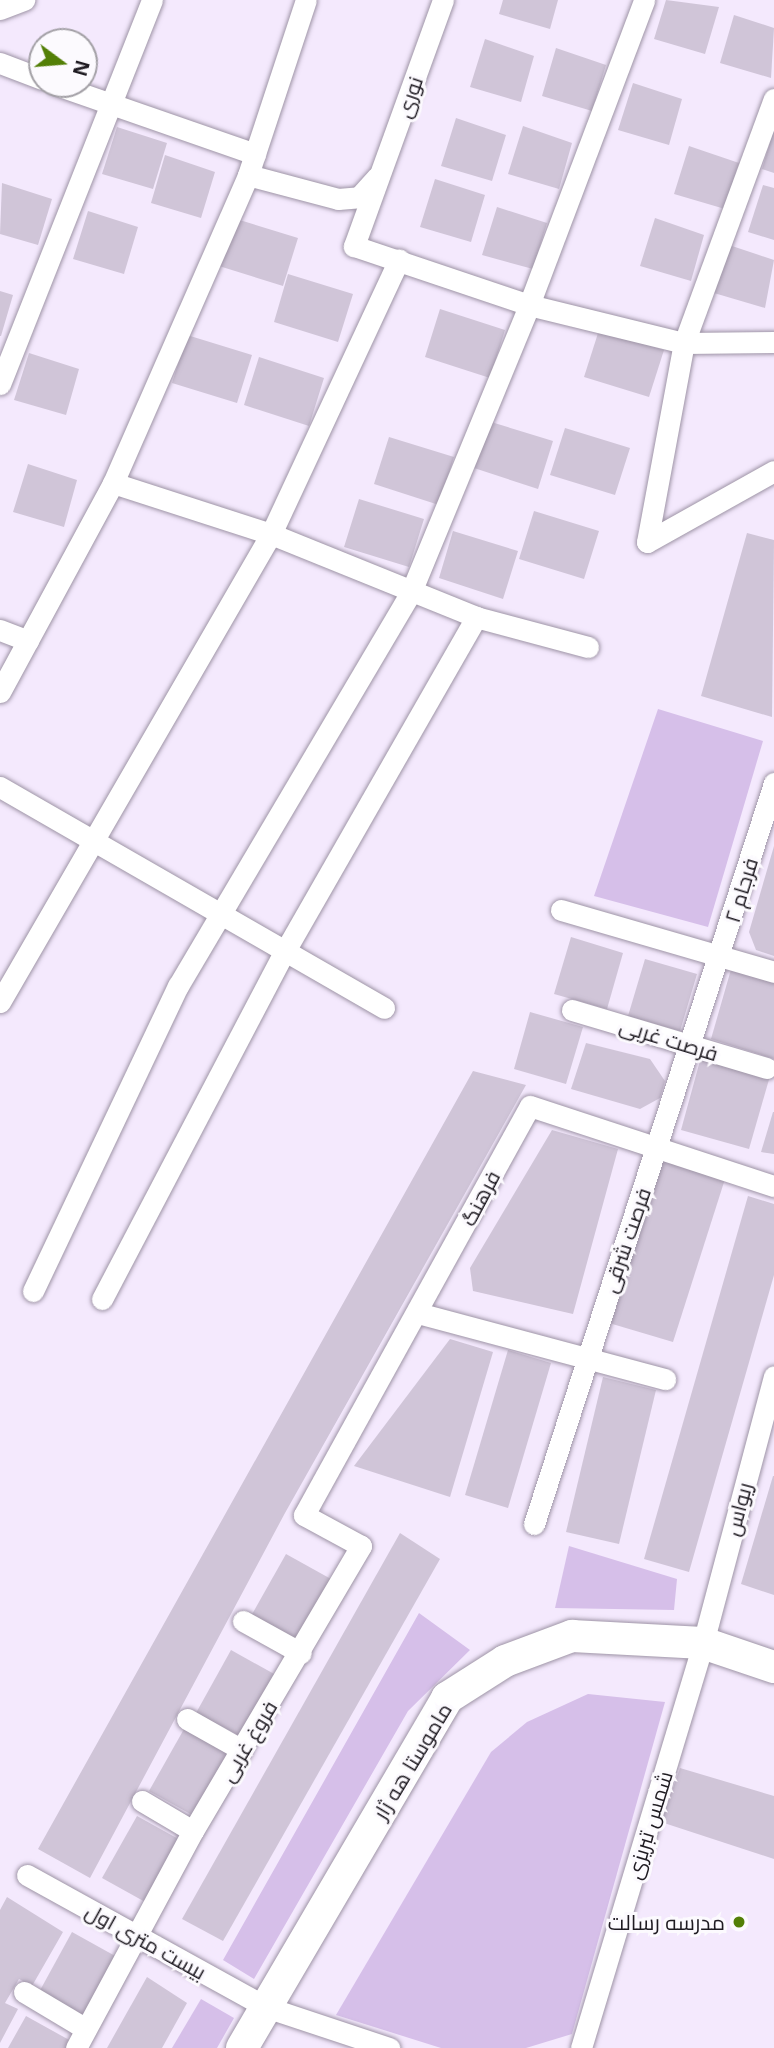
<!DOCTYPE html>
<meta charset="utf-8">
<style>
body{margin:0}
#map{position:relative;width:774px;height:2048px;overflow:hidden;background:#f4e9fd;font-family:"Noto Sans",Cairo,sans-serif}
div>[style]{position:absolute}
.green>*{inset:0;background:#d6bfe9}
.building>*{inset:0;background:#d0c5d8}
.roads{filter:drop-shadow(0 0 2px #9e94a6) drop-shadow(0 0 2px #9e94a6)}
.minor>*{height:21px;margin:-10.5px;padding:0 10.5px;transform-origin:10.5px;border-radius:10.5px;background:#fff}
.secondary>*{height:32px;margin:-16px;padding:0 16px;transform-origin:16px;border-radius:16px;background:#fff}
.dots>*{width:19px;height:19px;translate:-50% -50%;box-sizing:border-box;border:4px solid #fcfafe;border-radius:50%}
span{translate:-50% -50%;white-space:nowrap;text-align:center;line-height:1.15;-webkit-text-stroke:6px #fcfafe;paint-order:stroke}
.street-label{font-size:21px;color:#1e1a21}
.poi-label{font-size:21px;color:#1e1a21}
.right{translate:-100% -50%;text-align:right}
.north{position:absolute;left:28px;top:28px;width:70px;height:70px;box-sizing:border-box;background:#fcfafe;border:2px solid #a3a0a6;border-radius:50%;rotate:106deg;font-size:19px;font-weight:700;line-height:28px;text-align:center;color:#1e1a21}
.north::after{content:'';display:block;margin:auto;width:24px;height:32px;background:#537f07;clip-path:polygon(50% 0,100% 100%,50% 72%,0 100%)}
</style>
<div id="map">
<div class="green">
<i style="clip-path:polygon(658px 709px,763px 741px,708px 927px,594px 896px)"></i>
<i style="clip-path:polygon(569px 1546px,677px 1579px,674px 1610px,555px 1608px)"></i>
<i style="clip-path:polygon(419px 1613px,470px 1650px,408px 1711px,254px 1979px,223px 1960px)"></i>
<i style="clip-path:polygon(588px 1694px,665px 1702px,572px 2034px,526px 2048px,441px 2048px,336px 2015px,491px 1752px,527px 1722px)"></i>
<i style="clip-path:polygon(201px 1999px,234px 2018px,217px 2048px,172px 2048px)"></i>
</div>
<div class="building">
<i style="clip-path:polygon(503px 0,558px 0,550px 29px,499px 14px)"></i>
<i style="clip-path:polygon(666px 0,719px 7px,705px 54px,654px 39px)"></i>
<i style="clip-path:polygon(734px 15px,774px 28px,771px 78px,720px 63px)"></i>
<i style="clip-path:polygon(485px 39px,534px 56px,521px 102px,470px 87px)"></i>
<i style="clip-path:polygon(556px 48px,606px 65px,592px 111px,542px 96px)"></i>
<i style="clip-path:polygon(633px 83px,682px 99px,669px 145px,618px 130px)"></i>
<i style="clip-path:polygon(456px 118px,506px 135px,492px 181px,441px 166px)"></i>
<i style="clip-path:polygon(523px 126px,572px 143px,559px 189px,508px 174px)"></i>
<i style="clip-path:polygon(117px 127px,167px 143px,153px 189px,102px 174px)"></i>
<i style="clip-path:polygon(773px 132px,774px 132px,774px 173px,762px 169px)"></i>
<i style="clip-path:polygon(689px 146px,739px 163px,725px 209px,674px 194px)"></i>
<i style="clip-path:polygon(165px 155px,215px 172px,201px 218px,151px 203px)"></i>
<i style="clip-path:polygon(435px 179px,485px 195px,471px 242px,420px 227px)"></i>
<i style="clip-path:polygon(2px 183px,52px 199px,38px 245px,0 234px)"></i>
<i style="clip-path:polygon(763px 185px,774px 188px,774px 240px,748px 232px)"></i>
<i style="clip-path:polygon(497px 207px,547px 223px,533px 269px,482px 255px)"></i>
<i style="clip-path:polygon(88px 211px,138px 227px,124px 274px,73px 259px)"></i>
<i style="clip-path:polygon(233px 218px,298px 238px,283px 286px,219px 266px)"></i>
<i style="clip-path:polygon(655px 218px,704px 235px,691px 281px,640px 266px)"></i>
<i style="clip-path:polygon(729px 245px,774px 260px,765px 308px,714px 293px)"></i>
<i style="clip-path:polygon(288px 274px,353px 294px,338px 342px,274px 322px)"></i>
<i style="clip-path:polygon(0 291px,13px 295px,1px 336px,0 336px)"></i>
<i style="clip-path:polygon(440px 309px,505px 330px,490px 378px,425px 357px)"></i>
<i style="clip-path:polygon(599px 330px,664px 350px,649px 397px,584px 377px)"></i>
<i style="clip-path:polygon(187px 335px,252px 355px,237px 403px,172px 383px)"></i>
<i style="clip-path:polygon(29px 353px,79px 369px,66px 415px,14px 400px)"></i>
<i style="clip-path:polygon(259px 357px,324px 378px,309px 426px,244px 405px)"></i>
<i style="clip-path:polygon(488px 421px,553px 441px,538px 489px,474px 468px)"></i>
<i style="clip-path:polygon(565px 428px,630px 448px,615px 495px,550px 475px)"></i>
<i style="clip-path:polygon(389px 437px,454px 457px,439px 505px,374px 484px)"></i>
<i style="clip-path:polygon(28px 464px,77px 480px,64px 527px,13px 512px)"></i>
<i style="clip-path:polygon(359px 499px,424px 519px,409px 567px,344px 547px)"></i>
<i style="clip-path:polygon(534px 511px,599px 531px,584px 579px,519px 559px)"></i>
<i style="clip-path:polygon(453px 531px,518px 551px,503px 599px,439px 578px)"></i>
<i style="clip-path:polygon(747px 533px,774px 540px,772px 717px,701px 696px)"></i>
<i style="clip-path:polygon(774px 846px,774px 956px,756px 950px,749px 932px)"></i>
<i style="clip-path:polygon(571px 937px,623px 953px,607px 1009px,554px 994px)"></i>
<i style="clip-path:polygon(645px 959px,697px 974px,680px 1031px,628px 1016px)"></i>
<i style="clip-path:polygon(732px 966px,774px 979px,774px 1059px,711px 1039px)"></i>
<i style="clip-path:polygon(530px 1012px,583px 1027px,566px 1084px,514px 1069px)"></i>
<i style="clip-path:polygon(586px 1043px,650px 1059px,665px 1081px,660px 1098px,640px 1109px,571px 1089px)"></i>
<i style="clip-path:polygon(701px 1057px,770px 1076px,749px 1149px,681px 1130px)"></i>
<i style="clip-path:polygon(473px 1071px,526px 1085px,285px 1513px,90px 1878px,38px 1849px)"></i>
<i style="clip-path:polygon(773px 1112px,774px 1112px,774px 1154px,761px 1152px)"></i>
<i style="clip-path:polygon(552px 1130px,618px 1149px,573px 1314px,473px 1291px,470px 1268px)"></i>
<i style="clip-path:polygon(661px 1160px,725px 1179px,673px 1342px,609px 1323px)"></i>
<i style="clip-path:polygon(748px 1196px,774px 1204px,774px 1275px,689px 1572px,644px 1559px)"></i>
<i style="clip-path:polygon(450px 1339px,493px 1352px,450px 1497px,354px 1466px)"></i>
<i style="clip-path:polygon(508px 1350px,551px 1363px,508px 1508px,465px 1495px)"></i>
<i style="clip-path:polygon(603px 1377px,656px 1390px,619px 1544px,566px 1532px)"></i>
<i style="clip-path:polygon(773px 1476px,774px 1476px,774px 1595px,741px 1584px)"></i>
<i style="clip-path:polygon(400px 1533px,440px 1559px,223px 1941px,182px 1919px)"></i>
<i style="clip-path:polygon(286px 1554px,331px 1579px,297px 1641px,251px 1616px)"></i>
<i style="clip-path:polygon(231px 1650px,276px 1675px,242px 1737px,196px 1713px)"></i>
<i style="clip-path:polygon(184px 1729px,229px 1754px,194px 1816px,149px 1791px)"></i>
<i style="clip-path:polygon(680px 1768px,774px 1796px,774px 1859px,661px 1822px)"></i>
<i style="clip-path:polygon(137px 1816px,182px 1841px,147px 1903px,102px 1878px)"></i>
<i style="clip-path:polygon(7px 1897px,63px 1932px,32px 1986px,19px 1979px,5px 2003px,18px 2009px,0 2043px,0 1910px)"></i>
<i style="clip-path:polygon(72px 1932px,117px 1957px,83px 2019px,38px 1994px)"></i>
<i style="clip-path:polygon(147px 1977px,187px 2003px,162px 2048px,107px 2048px)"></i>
<i style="clip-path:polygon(26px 2016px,71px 2041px,67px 2048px,8px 2048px)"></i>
</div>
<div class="roads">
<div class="minor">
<i style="left:443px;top:0;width:262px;rotate:109.9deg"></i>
<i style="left:354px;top:246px;width:185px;rotate:18.6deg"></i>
<i style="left:529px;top:305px;width:326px;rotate:-69.3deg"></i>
<i style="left:0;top:9px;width:26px;rotate:-21deg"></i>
<i style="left:0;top:63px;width:45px;rotate:20.9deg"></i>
<i style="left:54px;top:84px;width:213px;rotate:19.2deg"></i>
<i style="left:248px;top:175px;width:93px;rotate:14.9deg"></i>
<i style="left:338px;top:199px;width:21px;rotate:-5deg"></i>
<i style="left:359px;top:197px;width:27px;rotate:-48deg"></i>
<i style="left:0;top:384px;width:413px;rotate:-68.4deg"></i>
<i style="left:113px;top:483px;width:166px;rotate:17.9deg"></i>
<i style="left:271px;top:534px;width:221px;rotate:22deg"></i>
<i style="left:476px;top:617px;width:116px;rotate:15deg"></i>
<i style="left:647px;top:542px;width:202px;rotate:-79.5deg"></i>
<i style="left:684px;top:343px;width:260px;rotate:-69.8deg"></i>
<i style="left:647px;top:542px;width:145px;rotate:-29.2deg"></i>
<i style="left:0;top:630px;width:30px;rotate:21deg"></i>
<i style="left:0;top:692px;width:238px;rotate:-61.6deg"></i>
<i style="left:113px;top:483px;width:336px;rotate:-66.3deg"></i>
<i style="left:248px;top:175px;width:184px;rotate:-71.7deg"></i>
<i style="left:0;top:787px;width:443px;rotate:29.9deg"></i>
<i style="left:561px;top:910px;width:222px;rotate:16.2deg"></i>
<i style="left:0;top:1002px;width:541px;rotate:-59.93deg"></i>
<i style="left:271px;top:534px;width:303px;rotate:-65deg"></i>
<i style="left:572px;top:1010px;width:203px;rotate:16.6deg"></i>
<i style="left:33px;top:1291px;width:338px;rotate:-64.6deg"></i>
<i style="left:178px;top:986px;width:458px;rotate:-59.4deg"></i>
<i style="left:411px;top:592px;width:310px;rotate:-67.6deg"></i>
<i style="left:529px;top:305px;width:160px;rotate:13.8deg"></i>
<i style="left:684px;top:343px;width:90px;rotate:-0.6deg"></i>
<i style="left:102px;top:1299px;width:393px;rotate:-62.3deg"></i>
<i style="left:285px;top:951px;width:385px;rotate:-60.2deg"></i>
<i style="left:418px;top:1313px;width:256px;rotate:15deg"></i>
<i style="left:534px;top:1524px;width:779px;rotate:-72.05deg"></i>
<i style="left:243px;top:1621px;width:66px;rotate:28.9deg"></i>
<i style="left:187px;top:1719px;width:63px;rotate:29.4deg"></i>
<i style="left:142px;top:1801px;width:59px;rotate:30.5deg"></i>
<i style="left:27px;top:1875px;width:273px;rotate:28.9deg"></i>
<i style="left:266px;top:2007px;width:130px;rotate:18.4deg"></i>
<i style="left:24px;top:1992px;width:72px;rotate:30.8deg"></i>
<i style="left:76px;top:2048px;width:247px;rotate:-61.7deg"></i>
<i style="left:193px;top:1831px;width:331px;rotate:-59.5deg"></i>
<i style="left:361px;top:1546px;width:65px;rotate:-151.5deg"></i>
<i style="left:304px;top:1515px;width:467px;rotate:-61.1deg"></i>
<i style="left:530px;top:1106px;width:257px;rotate:18.2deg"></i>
<i style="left:581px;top:2048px;width:423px;rotate:-73.2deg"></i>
<i style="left:703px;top:1643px;width:276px;rotate:-75.1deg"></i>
</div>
<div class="secondary">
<i style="left:242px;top:2048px;width:406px;rotate:-59.6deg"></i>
<i style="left:447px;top:1698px;width:69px;rotate:-32.5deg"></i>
<i style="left:505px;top:1661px;width:72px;rotate:-20.5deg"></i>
<i style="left:572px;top:1636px;width:131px;rotate:3.1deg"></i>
<i style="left:703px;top:1643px;width:75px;rotate:18.7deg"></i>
</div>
</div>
<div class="dots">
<i style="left:739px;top:1922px;background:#537f07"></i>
</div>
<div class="street-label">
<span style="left:409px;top:97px;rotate:-71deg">نوری</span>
<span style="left:741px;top:890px;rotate:-73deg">فرجام ۲</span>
<span style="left:669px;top:1039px;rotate:17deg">فرصت غربی</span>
<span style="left:480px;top:1198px;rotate:-62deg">فرهنگ</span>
<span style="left:626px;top:1240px;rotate:-71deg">فرصت شرقی</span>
<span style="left:738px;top:1509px;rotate:-75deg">ریواس</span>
<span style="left:248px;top:1741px;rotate:-59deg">فروغ غربی</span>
<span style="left:412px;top:1761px;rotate:-59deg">ماموستا هه ژار</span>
<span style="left:649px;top:1825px;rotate:-73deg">شمس تبریزی</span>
<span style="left:146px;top:1941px;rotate:29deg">بیست متری اول</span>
</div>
<div class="poi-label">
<span class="right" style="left:725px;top:1922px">مدرسه رسالت</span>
</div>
<div class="north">N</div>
</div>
